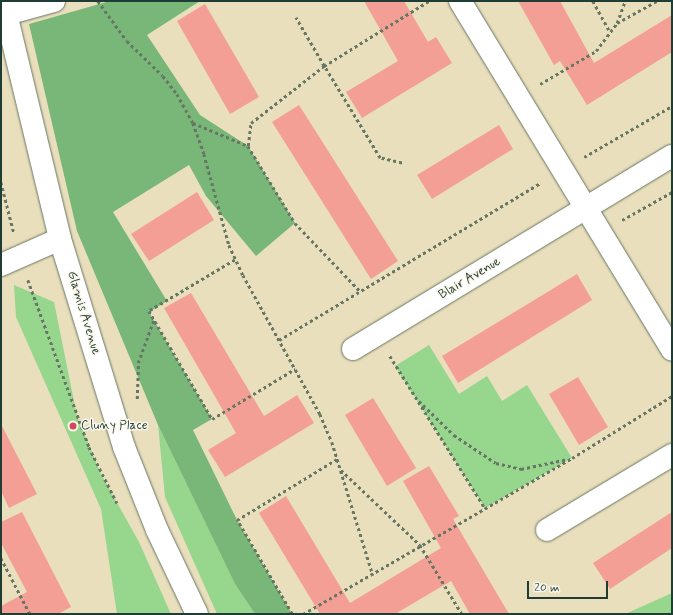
<!DOCTYPE html>
<style>
body{margin:0}
#map{position:relative;width:673px;height:615px;overflow:hidden;background:#eadfbc;font-family:Mynerve,sans-serif}
div>[style]{position:absolute}
.green>*{inset:0;background:#96d68d}
.forest>*{inset:0;background:#78b778}
.building>*{inset:0;background:#f39f95}
.path>*{height:2.5px;margin-top:-1.25px;transform-origin:0;background:repeating-linear-gradient(90deg,#667664 0 3px,transparent 0 6px)}
.roads{filter:drop-shadow(0 0 1px #667664) drop-shadow(0 0 1px #667664)}
.minor>*{height:22px;margin:-11px;padding:0 11px;transform-origin:11px;border-radius:11px;background:#fff}
.dots>*{width:11px;height:11px;translate:-50% -50%;box-sizing:border-box;border:2px solid #fbf7ec;border-radius:50%}
span{translate:-50% -50%;white-space:nowrap;text-align:center;line-height:1.15;-webkit-text-stroke:3px #fbf7ec;paint-order:stroke}
.street-label{font-size:13px;color:#1f3d34}
.poi-label{font-size:13px;color:#1f3d34}
.left{translate:0 -50%;text-align:left}
.frame{position:absolute;inset:0;border:2px solid #1f3d34;pointer-events:none}
.scale{position:absolute;left:527px;top:581px;width:81px;height:18px;box-sizing:border-box;border:2px solid #1f3d34;border-top:0;padding-left:5px;font-size:12px;line-height:14px;white-space:nowrap;color:#1f3d34;-webkit-text-stroke:3px #fbf7ec;paint-order:stroke}
</style>
<div id="map">
<div class="green">
<i style="clip-path:polygon(14px 285px,54px 302px,77px 416px,101px 474px,139px 542px,171px 614px,117px 614px,101px 509px,16px 317px)"></i>
<i style="clip-path:polygon(429px 345px,459px 394px,487px 376px,502px 401px,527px 385px,572px 458px,485px 508px,395px 366px)"></i>
<i style="clip-path:polygon(158px 425px,235px 584px,255px 614px,217px 614px,165px 497px)"></i>
<i style="clip-path:polygon(672px 593px,672px 614px,625px 614px)"></i>
</div>
<div class="forest">
<i style="clip-path:polygon(110px 1px,200px 1px,147px 35px,200px 115px,248px 146px,295px 223px,256px 256px,206px 196px,189px 165px,113px 212px,167px 301px,149px 312px,212px 419px,193px 430px,237px 520px,292px 614px,255px 614px,235px 584px,158px 425px,77px 231px,29px 24px)"></i>
</div>
<div class="building">
<i style="clip-path:polygon(364px 1px,404px 1px,428px 42px,436px 37px,452px 63px,362px 118px,346px 92px,398px 61px)"></i>
<i style="clip-path:polygon(518px 1px,560px 1px,594px 63px,672px 15px,672px 52px,587px 105px,560px 61px,554px 65px)"></i>
<i style="clip-path:polygon(205px 4px,259px 97px,230px 114px,177px 21px)"></i>
<i style="clip-path:polygon(299px 105px,398px 261px,371px 279px,272px 122px)"></i>
<i style="clip-path:polygon(499px 125px,513px 149px,432px 199px,417px 175px)"></i>
<i style="clip-path:polygon(197px 192px,214px 220px,149px 261px,131px 234px)"></i>
<i style="clip-path:polygon(577px 274px,592px 300px,458px 383px,442px 356px)"></i>
<i style="clip-path:polygon(191px 293px,264px 416px,297px 395px,314px 423px,225px 477px,208px 450px,236px 433px,164px 308px)"></i>
<i style="clip-path:polygon(578px 377px,608px 427px,579px 445px,549px 394px)"></i>
<i style="clip-path:polygon(373px 398px,416px 468px,387px 486px,345px 415px)"></i>
<i style="clip-path:polygon(1px 424px,37px 494px,9px 508px,1px 491px)"></i>
<i style="clip-path:polygon(429px 466px,459px 516px,453px 519px,509px 614px,470px 614px,451px 581px,395px 614px,320px 614px,259px 513px,286px 496px,350px 603px,441px 548px,403px 481px)"></i>
<i style="clip-path:polygon(22px 512px,71px 607px,58px 614px,1px 614px,1px 606px,27px 592px,1px 543px,1px 522px)"></i>
<i style="clip-path:polygon(672px 512px,672px 548px,610px 589px,593px 563px)"></i>
</div>
<div class="path">
<i style="left:98px;top:1px;width:49px;rotate:54.1deg"></i>
<i style="left:127px;top:41px;width:50px;rotate:44.2deg"></i>
<i style="left:163px;top:76px;width:23px;rotate:52deg"></i>
<i style="left:177px;top:94px;width:33px;rotate:61deg"></i>
<i style="left:193px;top:123px;width:33px;rotate:70deg"></i>
<i style="left:204px;top:154px;width:94px;rotate:74.6deg"></i>
<i style="left:229px;top:245px;width:33px;rotate:65deg"></i>
<i style="left:243px;top:275px;width:159px;rotate:61deg"></i>
<i style="left:320px;top:414px;width:30px;rotate:67deg"></i>
<i style="left:332px;top:442px;width:136px;rotate:72.9deg"></i>
<i style="left:593px;top:1px;width:35px;rotate:61deg"></i>
<i style="left:617px;top:23px;width:23px;rotate:-70deg"></i>
<i style="left:540px;top:84px;width:65px;rotate:-30.5deg"></i>
<i style="left:596px;top:51px;width:35px;rotate:-53deg"></i>
<i style="left:617px;top:23px;width:46px;rotate:-28.8deg"></i>
<i style="left:193px;top:123px;width:60px;rotate:22.7deg"></i>
<i style="left:248px;top:146px;width:90px;rotate:58.6deg"></i>
<i style="left:295px;top:223px;width:94px;rotate:46.3deg"></i>
<i style="left:248px;top:146px;width:23px;rotate:-83deg"></i>
<i style="left:251px;top:123px;width:93px;rotate:-38deg"></i>
<i style="left:324px;top:66px;width:56px;rotate:-120.3deg"></i>
<i style="left:584px;top:157px;width:102px;rotate:-30.1deg"></i>
<i style="left:402px;top:163px;width:23px;rotate:-167deg"></i>
<i style="left:380px;top:158px;width:108px;rotate:-121.3deg"></i>
<i style="left:324px;top:66px;width:123px;rotate:-31.8deg"></i>
<i style="left:1px;top:182px;width:53px;rotate:75.7deg"></i>
<i style="left:622px;top:220px;width:57px;rotate:-29.2deg"></i>
<i style="left:235px;top:260px;width:100px;rotate:149.3deg"></i>
<i style="left:149px;top:311px;width:125px;rotate:59.7deg"></i>
<i style="left:212px;top:419px;width:97px;rotate:-31.1deg"></i>
<i style="left:28px;top:280px;width:178px;rotate:69.9deg"></i>
<i style="left:89px;top:447px;width:63px;rotate:63.4deg"></i>
<i style="left:279px;top:340px;width:305px;rotate:-31deg"></i>
<i style="left:390px;top:356px;width:179px;rotate:58deg"></i>
<i style="left:137px;top:399px;width:36px;rotate:-88deg"></i>
<i style="left:138px;top:363px;width:47px;rotate:-70deg"></i>
<i style="left:419px;top:401px;width:49px;rotate:44.2deg"></i>
<i style="left:454px;top:435px;width:50px;rotate:33.7deg"></i>
<i style="left:496px;top:463px;width:26px;rotate:13deg"></i>
<i style="left:521px;top:469px;width:48px;rotate:-12deg"></i>
<i style="left:341px;top:470px;width:109px;rotate:43.5deg"></i>
<i style="left:420px;top:545px;width:81px;rotate:58.7deg"></i>
<i style="left:1px;top:558px;width:63px;rotate:62.6deg"></i>
<i style="left:292px;top:614px;width:109px;rotate:-120.3deg"></i>
<i style="left:237px;top:520px;width:117px;rotate:-31.4deg"></i>
<i style="left:303px;top:614px;width:311px;rotate:-30.1deg"></i>
<i style="left:572px;top:458px;width:118px;rotate:-31.8deg"></i>
</div>
<div class="roads">
<div class="minor">
<i style="left:3px;top:1px;width:245px;rotate:76.5deg"></i>
<i style="left:60px;top:239px;width:218px;rotate:72.9deg"></i>
<i style="left:124px;top:447px;width:89px;rotate:68.3deg"></i>
<i style="left:157px;top:530px;width:93px;rotate:64.5deg"></i>
<i style="left:460px;top:1px;width:408px;rotate:58.7deg"></i>
<i style="left:7px;top:14px;width:49px;rotate:-15.5deg"></i>
<i style="left:1px;top:265px;width:64px;rotate:-23.8deg"></i>
<i style="left:353px;top:349px;width:373px;rotate:-31.2deg"></i>
<i style="left:547px;top:530px;width:146px;rotate:-31deg"></i>
</div>
</div>
<div class="dots">
<i style="left:73px;top:426px;background:#d1495b"></i>
</div>
<div class="street-label">
<span style="left:470px;top:279px;rotate:-31deg">Blair Avenue</span>
<span style="left:83px;top:313px;rotate:73deg">Glamis Avenue</span>
</div>
<div class="poi-label">
<span class="left" style="left:81px;top:426px">Cluny Place</span>
</div>
<div class="frame"></div>
<div class="scale">20 m</div>
</div>
